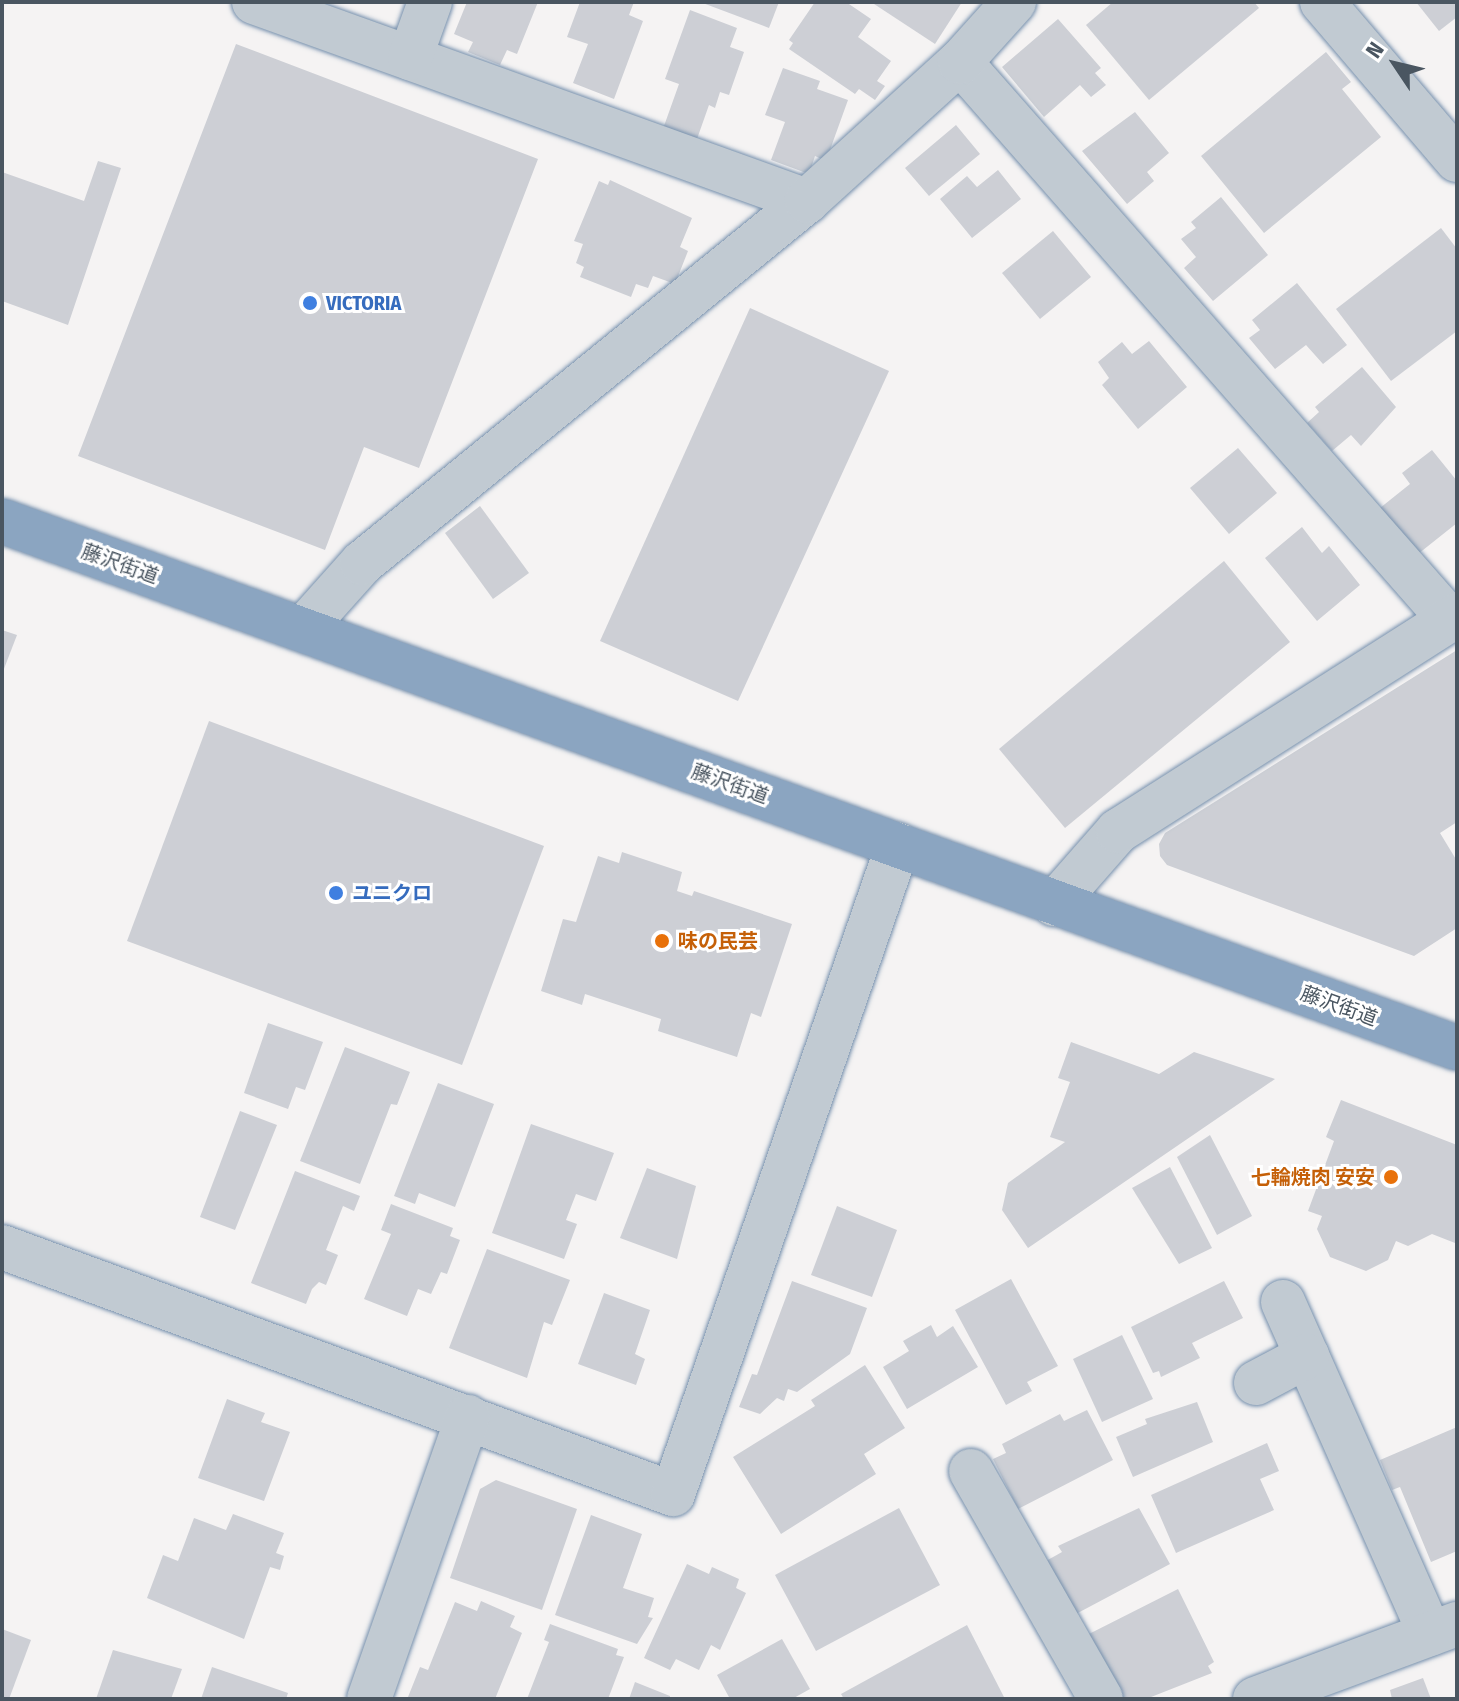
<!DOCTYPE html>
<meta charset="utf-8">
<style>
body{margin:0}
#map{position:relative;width:1459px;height:1701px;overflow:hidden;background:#f5f3f3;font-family:"Fira Sans Condensed","Noto Sans JP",sans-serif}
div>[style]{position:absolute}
.building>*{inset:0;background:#cdcfd5}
.roads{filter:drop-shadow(0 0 2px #7690ad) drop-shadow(0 0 2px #7690ad)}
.minor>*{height:44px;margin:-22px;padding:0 22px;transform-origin:22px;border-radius:22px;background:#c1cad2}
.highway>*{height:44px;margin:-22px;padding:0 22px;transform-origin:22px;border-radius:22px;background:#8ba5c1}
.dots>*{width:22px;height:22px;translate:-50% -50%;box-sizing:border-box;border:4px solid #fff;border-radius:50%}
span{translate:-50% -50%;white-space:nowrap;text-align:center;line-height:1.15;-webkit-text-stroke:6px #fff;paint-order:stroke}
.shop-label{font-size:20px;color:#366cbe;font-weight:700}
.left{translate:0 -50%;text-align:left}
.street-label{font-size:20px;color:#4a5661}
.food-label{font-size:20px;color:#c56008;font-weight:700}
.right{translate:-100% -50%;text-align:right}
.frame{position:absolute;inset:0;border:4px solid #4a5661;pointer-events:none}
.north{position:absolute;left:1355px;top:24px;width:80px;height:80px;-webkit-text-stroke:6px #fff;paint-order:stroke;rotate:305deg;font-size:22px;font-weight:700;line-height:32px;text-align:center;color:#4a5661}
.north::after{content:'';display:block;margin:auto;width:28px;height:36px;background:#4a5661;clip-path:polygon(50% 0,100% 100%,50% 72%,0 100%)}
</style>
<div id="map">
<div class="building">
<i style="clip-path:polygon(467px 2px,538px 2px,517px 54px,507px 50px,500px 65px,468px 52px,473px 42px,454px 34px)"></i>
<i style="clip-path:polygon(580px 2px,634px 2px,629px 15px,643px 21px,614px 99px,573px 83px,588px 44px,567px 37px)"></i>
<i style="clip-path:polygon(700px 2px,779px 2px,769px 28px)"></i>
<i style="clip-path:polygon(815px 2px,846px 2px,871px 19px,858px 37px,891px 61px,877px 81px,885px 86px,875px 100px,859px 89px,855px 94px,789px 49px,793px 43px,789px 40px)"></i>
<i style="clip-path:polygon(871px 2px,962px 2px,935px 44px)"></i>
<i style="clip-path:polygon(1113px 2px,1254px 2px,1259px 8px,1149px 100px,1086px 25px)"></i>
<i style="clip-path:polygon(1416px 2px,1457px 2px,1457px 17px,1439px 31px)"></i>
<i style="clip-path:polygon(690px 10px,737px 28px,730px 47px,744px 52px,729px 95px,720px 92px,715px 108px,709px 105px,697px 139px,664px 126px,679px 84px,665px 79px)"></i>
<i style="clip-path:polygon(1058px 19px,1101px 68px,1095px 73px,1106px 85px,1091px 97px,1080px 85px,1044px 117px,1002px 67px)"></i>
<i style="clip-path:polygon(236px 44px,538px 159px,419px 468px,364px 447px,325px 550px,78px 456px)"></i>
<i style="clip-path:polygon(1326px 52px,1351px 82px,1342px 89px,1381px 137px,1264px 233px,1201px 156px)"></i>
<i style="clip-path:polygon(783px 68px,820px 81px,817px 89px,848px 100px,826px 161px,815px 156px,809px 174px,771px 160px,785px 122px,765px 115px)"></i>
<i style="clip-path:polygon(1135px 112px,1169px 153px,1147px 172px,1154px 181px,1127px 204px,1082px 151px)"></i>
<i style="clip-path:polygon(956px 125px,980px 154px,929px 196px,905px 168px)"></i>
<i style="clip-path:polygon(98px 161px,121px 168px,68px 325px,2px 301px,2px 172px,84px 201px)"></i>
<i style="clip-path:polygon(998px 170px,1021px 199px,972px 238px,940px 199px,967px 176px,977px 187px)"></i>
<i style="clip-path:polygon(610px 180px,692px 218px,680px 247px,688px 251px,675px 284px,653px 276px,648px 288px,636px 284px,631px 297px,580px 277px,584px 267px,576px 263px,583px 244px,574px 241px,599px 181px,608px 185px)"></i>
<i style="clip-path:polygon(1221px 197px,1268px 255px,1213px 301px,1184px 268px,1196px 257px,1181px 239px,1196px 228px,1191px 222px)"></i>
<i style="clip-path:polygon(1441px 228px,1457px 249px,1457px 331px,1391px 381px,1336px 309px)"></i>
<i style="clip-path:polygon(1053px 231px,1091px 277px,1040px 319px,1002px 273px)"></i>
<i style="clip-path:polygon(1297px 283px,1347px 345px,1323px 364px,1306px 345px,1275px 369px,1249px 338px,1260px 330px,1252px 320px)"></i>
<i style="clip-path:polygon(750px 308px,889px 371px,738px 701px,600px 641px)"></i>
<i style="clip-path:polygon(1149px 341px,1187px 387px,1138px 429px,1102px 385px,1109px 378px,1098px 362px,1122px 342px,1132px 354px)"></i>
<i style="clip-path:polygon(1362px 367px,1396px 407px,1361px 446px,1351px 435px,1332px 451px,1307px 423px,1319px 412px,1315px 407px)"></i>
<i style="clip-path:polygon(1238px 448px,1277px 493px,1229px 534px,1190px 488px)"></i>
<i style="clip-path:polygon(1432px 450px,1457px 481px,1457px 523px,1418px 554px,1380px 508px,1410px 484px,1402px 473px)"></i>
<i style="clip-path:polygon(480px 506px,529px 573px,493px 599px,445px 533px)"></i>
<i style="clip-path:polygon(1302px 527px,1322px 553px,1329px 546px,1360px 585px,1317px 621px,1265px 558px)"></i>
<i style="clip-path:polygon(1224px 561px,1290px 642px,1065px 828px,999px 749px)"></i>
<i style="clip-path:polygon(2px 630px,17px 635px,2px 674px)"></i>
<i style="clip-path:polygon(1457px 650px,1457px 822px,1440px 833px,1457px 861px,1457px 928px,1414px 956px,1167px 865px,1160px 856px,1159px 844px,1165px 833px)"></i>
<i style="clip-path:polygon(209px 721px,544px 846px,462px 1065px,127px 941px)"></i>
<i style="clip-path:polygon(622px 852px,682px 872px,677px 891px,692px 896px,694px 891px,792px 924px,761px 1017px,751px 1013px,737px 1057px,658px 1031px,661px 1019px,585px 994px,582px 1005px,541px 991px,563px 919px,576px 922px,598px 856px,619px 863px)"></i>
<i style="clip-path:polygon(268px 1023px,323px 1042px,305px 1090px,296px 1087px,288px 1109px,244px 1093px)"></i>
<i style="clip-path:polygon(1071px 1042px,1159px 1074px,1194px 1052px,1275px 1079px,1028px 1248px,1002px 1210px,1008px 1183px,1065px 1142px,1050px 1137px,1070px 1082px,1058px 1078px)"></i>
<i style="clip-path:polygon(345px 1047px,410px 1072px,397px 1105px,391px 1104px,360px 1184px,300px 1161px)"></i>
<i style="clip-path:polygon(438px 1083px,494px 1104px,455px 1207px,419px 1193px,415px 1204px,394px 1196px)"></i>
<i style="clip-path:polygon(1341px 1100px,1457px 1145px,1455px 1243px,1432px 1234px,1408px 1246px,1396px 1241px,1388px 1260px,1366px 1271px,1330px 1257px,1317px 1229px,1322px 1216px,1308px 1211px,1334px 1141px,1326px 1137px)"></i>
<i style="clip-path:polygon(240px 1111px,277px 1125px,235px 1230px,200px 1217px)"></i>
<i style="clip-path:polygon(531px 1124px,614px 1153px,596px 1201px,576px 1194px,566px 1220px,577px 1224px,564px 1259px,492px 1233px)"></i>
<i style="clip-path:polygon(1210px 1135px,1252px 1216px,1217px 1235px,1177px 1157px)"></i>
<i style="clip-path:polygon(1170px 1167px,1212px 1248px,1179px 1264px,1132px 1188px)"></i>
<i style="clip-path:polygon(647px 1168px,696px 1186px,677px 1259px,620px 1238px)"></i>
<i style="clip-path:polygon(295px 1171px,360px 1196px,354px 1211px,343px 1206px,326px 1250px,338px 1255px,326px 1285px,319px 1282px,312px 1289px,306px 1304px,251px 1283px)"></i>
<i style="clip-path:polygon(391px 1204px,453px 1228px,450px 1236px,460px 1240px,447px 1274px,441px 1272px,431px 1294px,418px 1289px,407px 1316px,364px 1299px,391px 1234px,381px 1230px)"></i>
<i style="clip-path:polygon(837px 1206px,897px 1230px,872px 1297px,811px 1275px)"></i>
<i style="clip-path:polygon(487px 1249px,570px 1280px,552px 1325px,544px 1322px,527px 1378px,449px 1348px)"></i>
<i style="clip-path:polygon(1011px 1279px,1058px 1366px,1027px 1382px,1032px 1391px,1006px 1405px,955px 1310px)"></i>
<i style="clip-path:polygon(792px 1281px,867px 1308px,850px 1354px,797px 1392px,788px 1389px,784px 1401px,777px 1398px,760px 1414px,739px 1407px,752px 1374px,757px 1375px)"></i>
<i style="clip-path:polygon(1224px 1281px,1243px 1318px,1192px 1343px,1200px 1358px,1161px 1377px,1159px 1371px,1153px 1373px,1131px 1327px)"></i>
<i style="clip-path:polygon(604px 1293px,650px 1310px,635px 1354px,645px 1359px,636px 1385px,578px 1364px)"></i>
<i style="clip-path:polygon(931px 1325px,937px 1337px,953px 1326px,978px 1367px,907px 1409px,883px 1367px,909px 1351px,903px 1341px)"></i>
<i style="clip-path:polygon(1122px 1335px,1153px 1399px,1102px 1422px,1073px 1359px)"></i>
<i style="clip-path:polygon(865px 1365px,905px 1428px,864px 1454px,876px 1474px,781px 1534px,733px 1457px,815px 1406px,811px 1400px)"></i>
<i style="clip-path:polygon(227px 1399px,265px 1413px,261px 1422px,290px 1432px,264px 1501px,198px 1478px)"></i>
<i style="clip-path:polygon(1197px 1402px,1213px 1442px,1133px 1477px,1116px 1437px,1147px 1424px,1145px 1419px)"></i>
<i style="clip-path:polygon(1087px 1410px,1113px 1460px,1018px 1509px,993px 1459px,1006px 1453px,1002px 1444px,1060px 1414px,1064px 1421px)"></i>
<i style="clip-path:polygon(1457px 1427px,1457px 1551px,1431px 1562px,1400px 1487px,1392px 1490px,1380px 1460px)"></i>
<i style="clip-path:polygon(1267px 1443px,1279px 1471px,1260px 1479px,1274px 1510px,1176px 1553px,1151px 1495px)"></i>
<i style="clip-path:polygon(496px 1480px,577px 1509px,542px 1610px,450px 1578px,480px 1489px)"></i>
<i style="clip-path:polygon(899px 1508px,940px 1585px,816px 1651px,775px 1575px)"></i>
<i style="clip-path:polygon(1139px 1508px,1170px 1564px,1074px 1615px,1046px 1561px,1062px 1552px,1058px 1546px)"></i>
<i style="clip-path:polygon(233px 1514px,284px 1533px,276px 1553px,284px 1556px,280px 1570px,270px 1567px,244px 1639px,147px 1598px,163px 1555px,178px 1561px,194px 1518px,226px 1530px)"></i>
<i style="clip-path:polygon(591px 1515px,642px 1534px,623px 1588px,654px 1598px,648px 1617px,653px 1618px,637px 1644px,555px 1615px)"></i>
<i style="clip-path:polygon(687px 1564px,709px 1574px,712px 1567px,739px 1579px,736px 1588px,746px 1593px,720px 1650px,711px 1645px,699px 1670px,676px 1659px,670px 1670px,644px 1658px)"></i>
<i style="clip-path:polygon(1178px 1589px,1214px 1662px,1208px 1666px,1212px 1673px,1146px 1699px,1122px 1699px,1083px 1637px)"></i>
<i style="clip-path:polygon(481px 1601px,515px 1616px,510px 1627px,522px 1633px,495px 1699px,408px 1697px,420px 1667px,428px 1670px,455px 1602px,477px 1611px)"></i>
<i style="clip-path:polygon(550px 1624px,618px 1649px,616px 1655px,624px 1657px,608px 1699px,527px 1699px,549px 1642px,544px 1640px)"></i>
<i style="clip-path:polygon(967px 1625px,1005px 1699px,844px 1699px,841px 1694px)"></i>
<i style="clip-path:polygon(2px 1629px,31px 1640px,9px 1699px,2px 1699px)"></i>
<i style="clip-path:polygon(782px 1639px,810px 1689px,792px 1699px,730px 1699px,717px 1675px)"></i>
<i style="clip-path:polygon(113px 1650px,182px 1669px,171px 1699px,96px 1699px)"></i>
<i style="clip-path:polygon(212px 1667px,288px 1693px,286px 1699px,201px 1699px)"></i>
<i style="clip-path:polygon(1423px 1678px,1431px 1699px,1392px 1699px,1390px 1690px)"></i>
<i style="clip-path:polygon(635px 1682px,670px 1696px,670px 1699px,629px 1699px)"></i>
</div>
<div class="roads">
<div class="minor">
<i style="left:254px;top:2px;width:588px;rotate:19.79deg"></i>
<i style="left:1322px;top:2px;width:208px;rotate:49.5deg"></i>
<i style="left:410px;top:58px;width:59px;rotate:-70.3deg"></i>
<i style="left:960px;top:62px;width:743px;rotate:48.71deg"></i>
<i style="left:303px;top:629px;width:89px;rotate:-48.2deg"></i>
<i style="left:362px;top:563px;width:574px;rotate:-39.13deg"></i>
<i style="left:807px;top:201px;width:207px;rotate:-42.3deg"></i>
<i style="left:960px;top:62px;width:81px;rotate:-48deg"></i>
<i style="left:1054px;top:904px;width:97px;rotate:-48.8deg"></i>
<i style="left:1118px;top:831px;width:402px;rotate:-32.5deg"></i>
<i style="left:2px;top:1247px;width:715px;rotate:20.21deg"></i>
<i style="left:673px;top:1494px;width:687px;rotate:-70.88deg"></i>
<i style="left:1283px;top:1302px;width:363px;rotate:66.1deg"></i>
<i style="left:1256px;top:1383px;width:58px;rotate:-27.9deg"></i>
<i style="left:971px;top:1471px;width:262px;rotate:60.3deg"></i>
<i style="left:369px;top:1699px;width:299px;rotate:-70.7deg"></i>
<i style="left:1255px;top:1699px;width:215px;rotate:-20.4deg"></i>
</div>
<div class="highway">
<i style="left:2px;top:521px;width:1547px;rotate:19.91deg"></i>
</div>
</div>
<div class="dots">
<i style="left:310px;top:303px;background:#3f7fe0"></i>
<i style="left:336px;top:893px;background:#3f7fe0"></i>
<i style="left:662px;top:941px;background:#e8710a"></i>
<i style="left:1391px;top:1177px;background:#e8710a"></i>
</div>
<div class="shop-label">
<span class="left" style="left:326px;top:303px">VICTORIA</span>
<span class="left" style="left:352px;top:893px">ユニクロ</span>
</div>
<div class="street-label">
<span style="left:120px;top:564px;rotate:20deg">藤沢街道</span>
<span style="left:730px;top:784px;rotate:20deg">藤沢街道</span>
<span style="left:1339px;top:1006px;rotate:20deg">藤沢街道</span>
</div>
<div class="food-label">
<span class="left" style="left:678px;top:941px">味の民芸</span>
<span class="right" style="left:1375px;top:1177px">七輪焼肉 安安</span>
</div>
<div class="frame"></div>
<div class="north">N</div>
</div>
